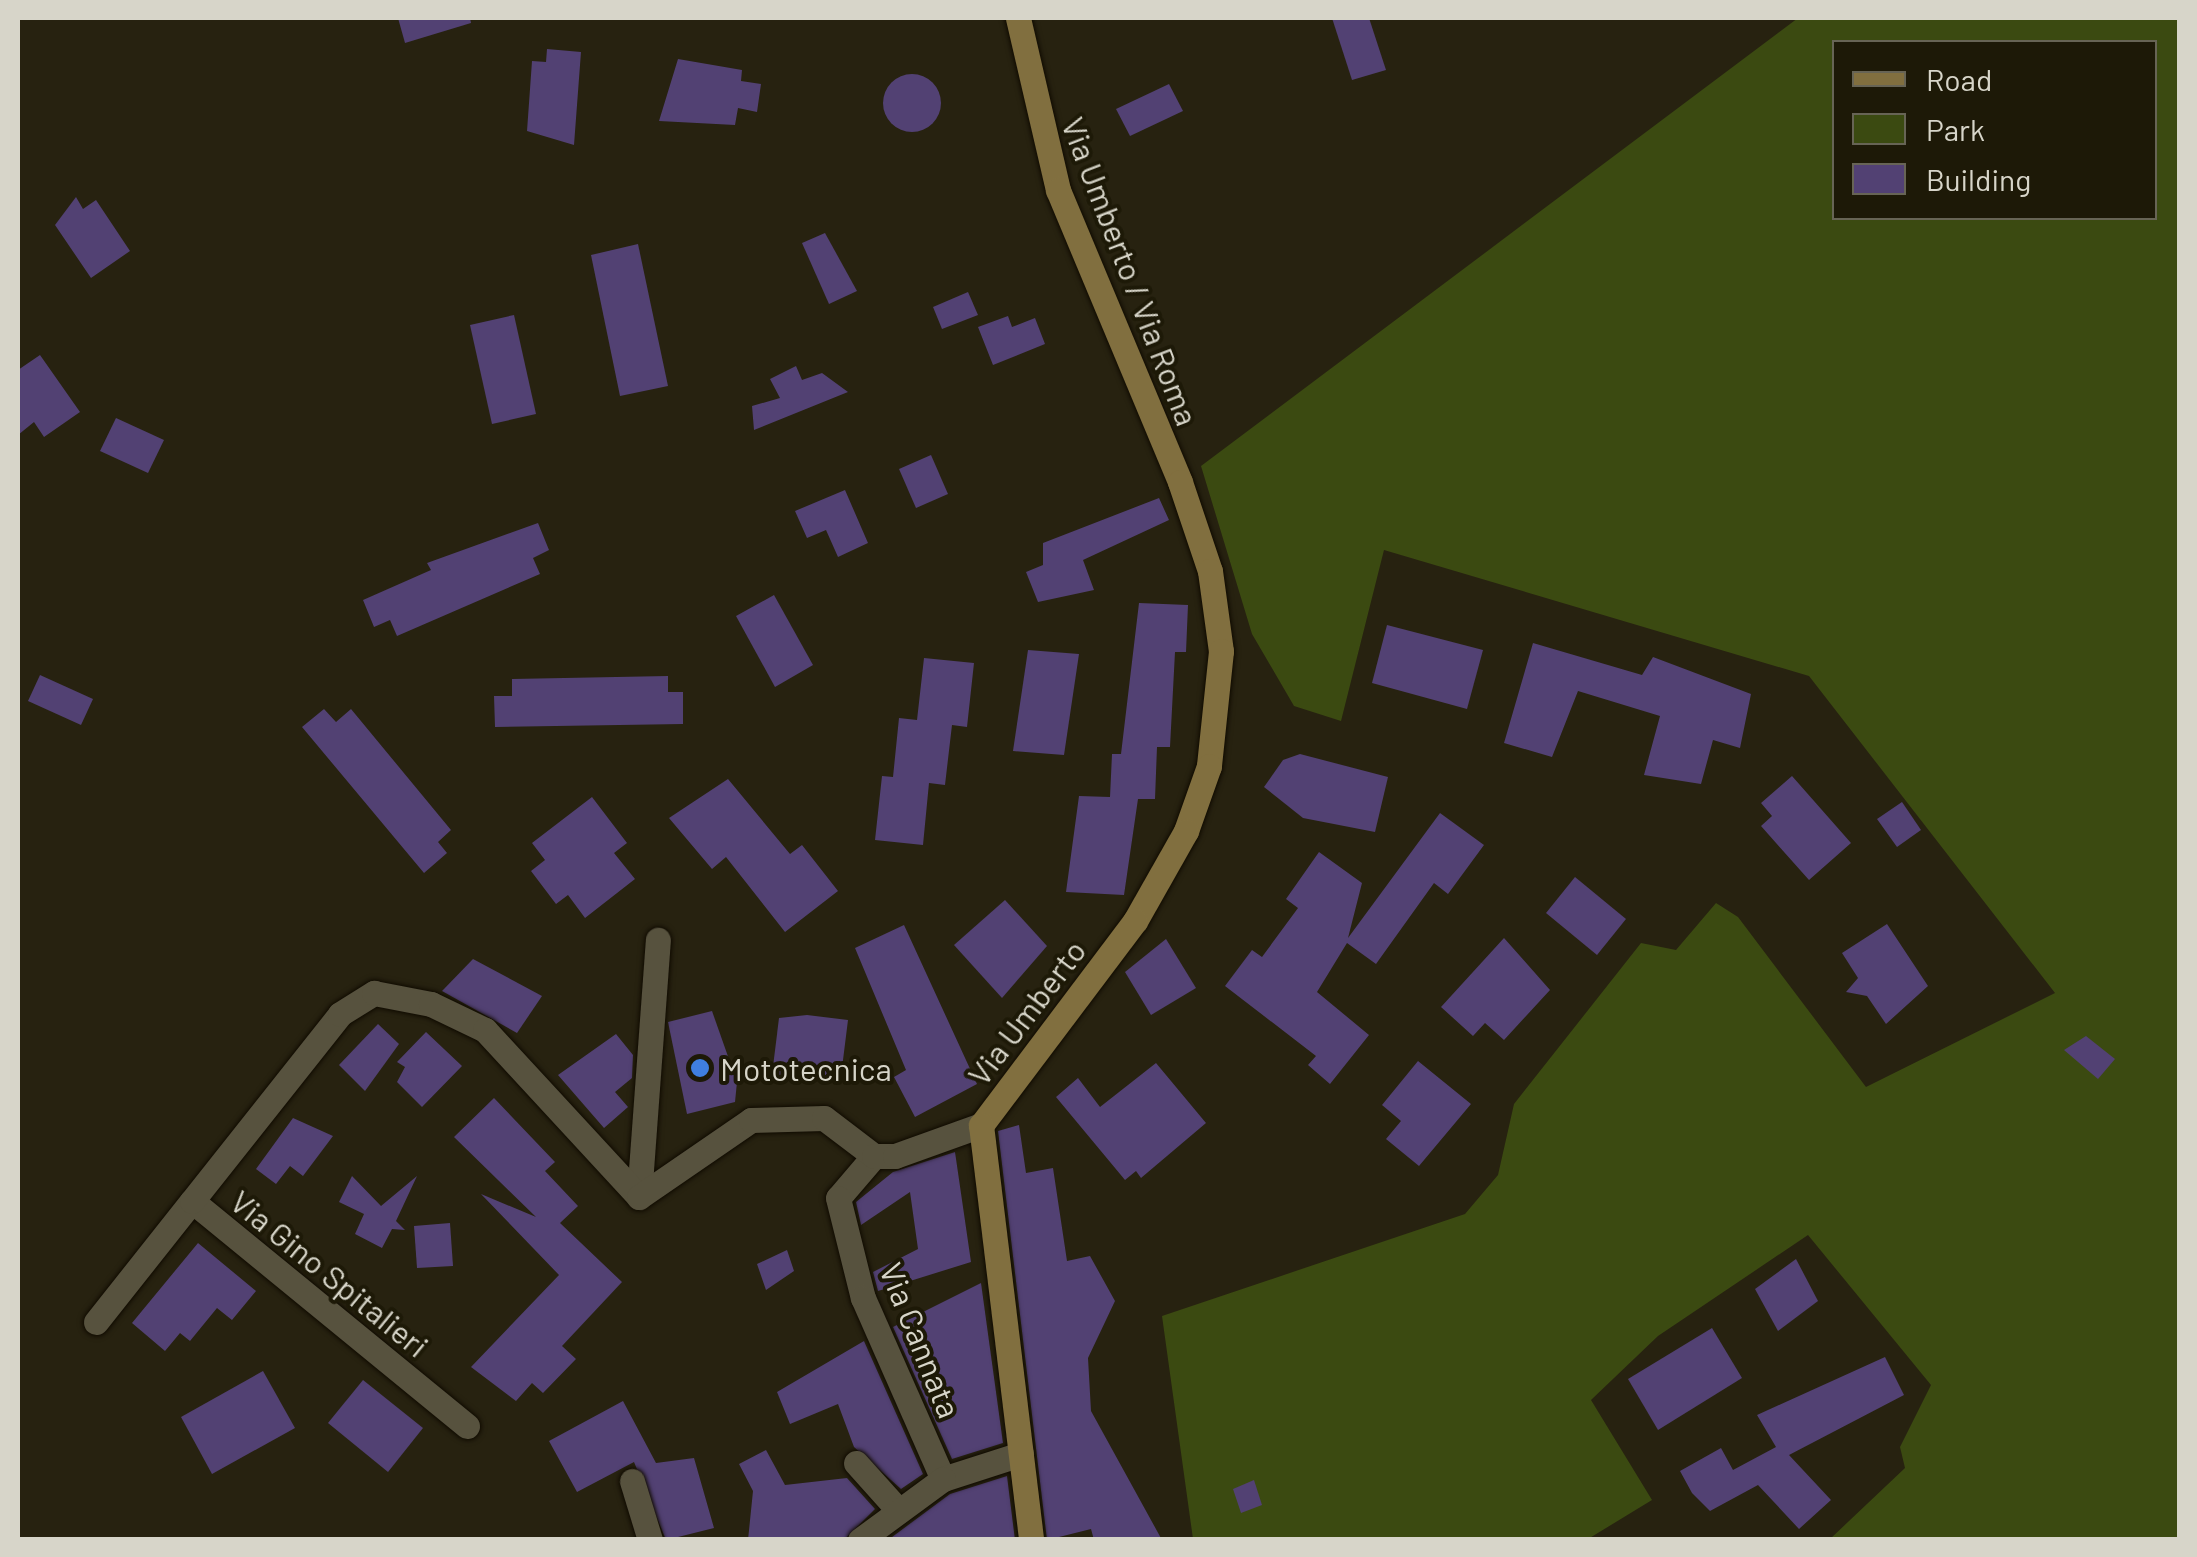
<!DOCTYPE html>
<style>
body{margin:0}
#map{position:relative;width:2197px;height:1557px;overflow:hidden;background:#272210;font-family:Barlow,sans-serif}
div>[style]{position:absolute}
.green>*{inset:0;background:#3b4a11}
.building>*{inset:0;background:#524173}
.round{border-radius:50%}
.roads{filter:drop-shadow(0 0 2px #100b00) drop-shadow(0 0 2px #100b00)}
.minor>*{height:25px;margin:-12.5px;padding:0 12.5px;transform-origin:12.5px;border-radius:12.5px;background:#57523e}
.secondary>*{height:25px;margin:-12.5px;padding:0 12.5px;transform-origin:12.5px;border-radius:12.5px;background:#816f3f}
.dots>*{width:28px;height:28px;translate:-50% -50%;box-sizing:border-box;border:5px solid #1d1907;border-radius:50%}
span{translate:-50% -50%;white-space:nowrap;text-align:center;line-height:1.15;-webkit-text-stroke:8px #1d1907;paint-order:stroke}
.street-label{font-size:32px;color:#d7d5c9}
.poi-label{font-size:32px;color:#d7d5c9}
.left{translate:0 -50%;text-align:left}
.frame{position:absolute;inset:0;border:20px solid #d7d5c9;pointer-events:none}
.legend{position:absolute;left:1832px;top:40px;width:325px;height:180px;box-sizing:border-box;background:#1d1907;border:2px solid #676455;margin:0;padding:12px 18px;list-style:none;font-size:30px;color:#d7d5c9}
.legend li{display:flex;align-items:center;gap:20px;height:50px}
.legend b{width:50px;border:2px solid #676455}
</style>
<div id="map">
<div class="green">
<i style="clip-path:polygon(evenodd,1798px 18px,2179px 18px,2179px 1539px,1830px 1539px,1905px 1468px,1900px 1447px,1931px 1385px,1808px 1235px,1658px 1336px,1591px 1400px,1652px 1500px,1588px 1539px,1193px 1539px,1162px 1316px,1465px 1214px,1498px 1175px,1514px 1104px,1641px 943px,1676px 950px,1716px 903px,1738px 917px,1866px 1087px,2055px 993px,1809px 676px,1384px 550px,1341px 721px,1294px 706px,1252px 634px,1201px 466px,1798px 18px,1834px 42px,2154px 42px,2154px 218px,1834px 218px,1834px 42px)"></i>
</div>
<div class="building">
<i style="clip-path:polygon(398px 18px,470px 18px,471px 23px,405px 43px)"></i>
<i style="clip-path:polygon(1332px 18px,1369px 18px,1386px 70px,1352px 80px)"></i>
<i style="clip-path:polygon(547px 49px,581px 52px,574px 145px,527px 131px,532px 61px,546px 62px)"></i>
<i style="clip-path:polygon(678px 59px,742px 70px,741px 81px,761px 84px,757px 112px,738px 108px,735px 125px,659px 121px)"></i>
<i class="round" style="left:883px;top:74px;width:58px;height:58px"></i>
<i style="clip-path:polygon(1169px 84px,1183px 111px,1130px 136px,1116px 109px)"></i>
<i style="clip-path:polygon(76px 197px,83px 209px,96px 200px,130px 251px,91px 278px,55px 225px)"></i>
<i style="clip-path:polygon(825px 233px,857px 291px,829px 304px,802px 243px)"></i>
<i style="clip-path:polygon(638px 244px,668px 386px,620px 396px,591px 255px)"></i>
<i style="clip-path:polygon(968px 292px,978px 315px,942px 329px,933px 307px)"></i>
<i style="clip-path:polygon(514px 315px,536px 414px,492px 424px,470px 325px)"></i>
<i style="clip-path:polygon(1008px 316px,1012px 327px,1035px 318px,1045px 344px,993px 365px,978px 327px)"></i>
<i style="clip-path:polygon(40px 355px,80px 412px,44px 437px,34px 422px,18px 435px,18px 370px)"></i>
<i style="clip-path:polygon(796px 366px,802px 380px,822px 373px,848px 392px,754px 430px,752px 406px,780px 398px,770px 379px)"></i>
<i style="clip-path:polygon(116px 418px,164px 440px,148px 473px,100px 451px)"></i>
<i style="clip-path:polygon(931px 455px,948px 494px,916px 508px,899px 469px)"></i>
<i style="clip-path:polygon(845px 490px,868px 543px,838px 557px,826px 530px,807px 538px,795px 511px)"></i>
<i style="clip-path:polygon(1159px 498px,1169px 520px,1083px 560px,1094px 590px,1038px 602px,1026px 572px,1043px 565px,1043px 543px)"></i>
<i style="clip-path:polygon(538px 523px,549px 550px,533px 558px,540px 574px,397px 636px,390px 620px,374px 627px,363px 600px,431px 570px,427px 563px)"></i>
<i style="clip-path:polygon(774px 595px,813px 665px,775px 687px,736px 616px)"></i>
<i style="clip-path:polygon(1139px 603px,1188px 605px,1186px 652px,1175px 652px,1170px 747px,1157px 747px,1155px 799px,1138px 799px,1124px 895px,1066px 892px,1079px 796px,1110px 797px,1112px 754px,1121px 754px)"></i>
<i style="clip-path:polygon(1387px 625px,1483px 650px,1467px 709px,1372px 683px)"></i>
<i style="clip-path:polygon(1533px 643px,1642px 675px,1653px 657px,1751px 694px,1740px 748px,1713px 740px,1701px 784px,1644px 775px,1660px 716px,1578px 691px,1552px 757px,1504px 743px)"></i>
<i style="clip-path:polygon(1028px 650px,1079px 654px,1064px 755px,1013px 751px)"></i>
<i style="clip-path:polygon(924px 658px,974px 663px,967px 727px,952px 725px,945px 785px,929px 783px,923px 845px,875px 840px,882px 776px,893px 777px,899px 718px,917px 720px)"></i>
<i style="clip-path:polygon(40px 675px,93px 699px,81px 725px,28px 701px)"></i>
<i style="clip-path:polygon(668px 676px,668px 692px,683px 692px,683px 724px,495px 727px,494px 696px,512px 696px,512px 679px)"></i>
<i style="clip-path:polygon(324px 709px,336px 722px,351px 709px,451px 830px,438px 842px,447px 853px,424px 873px,302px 727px)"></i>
<i style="clip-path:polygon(1300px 754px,1388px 777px,1375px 832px,1303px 818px,1264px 787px,1283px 760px)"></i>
<i style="clip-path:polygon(1792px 776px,1851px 843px,1809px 880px,1761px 826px,1772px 816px,1761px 803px)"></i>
<i style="clip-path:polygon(728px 779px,790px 854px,802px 845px,838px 891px,785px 932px,726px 857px,712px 869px,669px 818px)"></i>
<i style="clip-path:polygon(592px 797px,627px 843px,614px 853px,635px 879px,585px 918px,568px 895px,556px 904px,531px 871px,545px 860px,532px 843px)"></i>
<i style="clip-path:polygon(1902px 802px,1921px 830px,1897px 847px,1877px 819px)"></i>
<i style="clip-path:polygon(1440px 813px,1484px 845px,1448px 894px,1434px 883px,1376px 964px,1347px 943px,1317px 992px,1369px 1035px,1330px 1084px,1308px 1065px,1316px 1056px,1225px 986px,1252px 950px,1262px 957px,1298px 908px,1286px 899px,1319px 852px,1362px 883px,1348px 938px)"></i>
<i style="clip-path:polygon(1575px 877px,1626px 919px,1597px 955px,1546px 913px)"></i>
<i style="clip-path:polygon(1005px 900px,1047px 946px,1002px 998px,954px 945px)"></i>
<i style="clip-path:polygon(1887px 924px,1928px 986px,1886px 1024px,1867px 996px,1846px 992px,1858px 978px,1842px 953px)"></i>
<i style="clip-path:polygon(904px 925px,977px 1084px,915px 1117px,894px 1077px,906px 1070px,855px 948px)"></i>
<i style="clip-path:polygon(1504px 938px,1550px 990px,1504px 1040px,1485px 1023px,1473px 1036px,1441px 1007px)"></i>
<i style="clip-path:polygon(1166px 939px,1196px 988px,1151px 1015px,1125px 972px)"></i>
<i style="clip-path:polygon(473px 959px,542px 996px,517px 1033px,442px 991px)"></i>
<i style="clip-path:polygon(712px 1011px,737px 1082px,735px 1102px,687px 1114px,668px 1022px)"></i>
<i style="clip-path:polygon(807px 1015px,848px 1020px,841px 1076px,772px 1075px,779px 1018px)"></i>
<i style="clip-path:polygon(378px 1024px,399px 1044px,365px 1091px,339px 1065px)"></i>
<i style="clip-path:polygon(426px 1032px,462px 1066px,422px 1107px,397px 1082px,405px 1067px,397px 1062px)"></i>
<i style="clip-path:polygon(616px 1034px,633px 1055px,632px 1078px,615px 1092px,628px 1107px,604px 1128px,558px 1075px)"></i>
<i style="clip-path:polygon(2086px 1036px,2115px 1059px,2098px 1079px,2064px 1050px)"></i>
<i style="clip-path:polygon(1418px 1061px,1471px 1104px,1419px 1166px,1386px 1139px,1401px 1121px,1382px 1105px)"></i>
<i style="clip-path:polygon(1156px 1063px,1206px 1123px,1141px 1178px,1136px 1171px,1125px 1180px,1056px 1097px,1078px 1078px,1100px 1107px)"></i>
<i style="clip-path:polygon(494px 1098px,555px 1162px,545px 1171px,578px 1206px,560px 1223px,622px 1282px,562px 1346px,576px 1359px,543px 1393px,532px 1383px,516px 1401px,471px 1367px,559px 1275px,481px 1194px,536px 1217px,454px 1137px)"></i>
<i style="clip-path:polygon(293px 1118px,333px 1136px,303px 1176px,290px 1166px,276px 1184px,256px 1169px)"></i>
<i style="clip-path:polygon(1019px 1125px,1026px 1173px,1053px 1168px,1067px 1261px,1090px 1256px,1115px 1301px,1088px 1358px,1091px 1411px,1162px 1540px,1094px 1540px,1091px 1529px,1047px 1540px,998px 1131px)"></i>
<i style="clip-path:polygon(955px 1152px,971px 1262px,878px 1291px,873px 1272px,918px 1249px,910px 1192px,861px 1225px,856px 1202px,893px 1172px)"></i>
<i style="clip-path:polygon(352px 1176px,381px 1206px,417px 1176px,396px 1221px,405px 1230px,392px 1229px,382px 1248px,355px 1234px,364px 1214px,339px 1202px)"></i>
<i style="clip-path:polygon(450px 1223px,453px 1266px,417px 1268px,414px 1226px)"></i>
<i style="clip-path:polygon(198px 1243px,256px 1291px,232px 1320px,217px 1308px,190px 1341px,180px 1333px,165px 1351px,132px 1323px)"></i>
<i style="clip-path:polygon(787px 1250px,794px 1271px,766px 1290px,757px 1264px)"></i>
<i style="clip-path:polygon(1796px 1259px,1818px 1301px,1778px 1331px,1755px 1289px)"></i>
<i style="clip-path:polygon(981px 1283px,1003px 1443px,952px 1459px,893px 1327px)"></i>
<i style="clip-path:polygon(1712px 1328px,1742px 1378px,1658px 1430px,1628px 1379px)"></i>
<i style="clip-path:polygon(864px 1341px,923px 1474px,901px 1489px,854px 1447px,838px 1404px,790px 1424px,777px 1392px)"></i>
<i style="clip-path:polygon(1885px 1357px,1904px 1395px,1789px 1455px,1831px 1500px,1799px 1529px,1758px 1485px,1710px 1511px,1692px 1493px,1680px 1471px,1721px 1448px,1733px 1470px,1776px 1447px,1757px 1415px)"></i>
<i style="clip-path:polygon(263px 1371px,295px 1428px,212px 1474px,181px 1417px)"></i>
<i style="clip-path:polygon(363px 1380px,423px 1428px,388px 1472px,328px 1423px)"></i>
<i style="clip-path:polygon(623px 1401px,656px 1463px,694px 1458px,714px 1528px,666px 1540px,634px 1462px,577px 1492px,549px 1441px)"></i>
<i style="clip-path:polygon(766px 1450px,785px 1485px,847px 1478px,875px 1509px,844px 1540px,748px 1540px,753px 1491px,739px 1464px)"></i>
<i style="clip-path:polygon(1007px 1476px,1015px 1540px,888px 1540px,950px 1494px)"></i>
<i style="clip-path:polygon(1254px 1480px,1262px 1505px,1241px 1513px,1233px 1489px)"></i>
</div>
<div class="roads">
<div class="minor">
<i style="left:874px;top:1156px;width:55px;rotate:130.6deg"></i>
<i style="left:838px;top:1198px;width:103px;rotate:76deg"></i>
<i style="left:863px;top:1298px;width:198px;rotate:66.2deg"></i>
<i style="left:943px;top:1479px;width:82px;rotate:-17.8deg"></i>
<i style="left:639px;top:1197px;width:258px;rotate:-85.8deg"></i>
<i style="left:96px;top:1322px;width:154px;rotate:-51.6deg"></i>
<i style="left:467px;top:1426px;width:355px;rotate:-140.7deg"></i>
<i style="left:192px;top:1201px;width:238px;rotate:-51.6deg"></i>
<i style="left:340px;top:1014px;width:40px;rotate:-32deg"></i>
<i style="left:374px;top:993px;width:58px;rotate:10.9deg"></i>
<i style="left:431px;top:1004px;width:60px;rotate:25.7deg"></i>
<i style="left:485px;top:1030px;width:227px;rotate:47.3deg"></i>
<i style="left:639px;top:1197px;width:136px;rotate:-34.5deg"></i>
<i style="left:751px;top:1120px;width:73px;rotate:-1.6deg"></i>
<i style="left:824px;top:1118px;width:63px;rotate:37.2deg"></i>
<i style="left:874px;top:1156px;width:21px"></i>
<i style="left:895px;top:1156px;width:91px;rotate:-19.8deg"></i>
<i style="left:856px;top:1463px;width:64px;rotate:48.1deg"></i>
<i style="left:632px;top:1481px;width:62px;rotate:73deg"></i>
<i style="left:860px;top:1540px;width:103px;rotate:-36.3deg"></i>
</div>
<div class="secondary">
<i style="left:1018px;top:18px;width:177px;rotate:76.9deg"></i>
<i style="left:1058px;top:190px;width:316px;rotate:67.3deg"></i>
<i style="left:1180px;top:482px;width:94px;rotate:71.4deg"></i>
<i style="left:1210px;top:571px;width:81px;rotate:82.2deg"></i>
<i style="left:1221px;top:651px;width:116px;rotate:96deg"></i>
<i style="left:1209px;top:766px;width:69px;rotate:109.5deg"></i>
<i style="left:1186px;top:831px;width:103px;rotate:119.5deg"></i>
<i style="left:1135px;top:921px;width:256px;rotate:127deg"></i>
<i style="left:981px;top:1125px;width:418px;rotate:83.1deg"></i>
</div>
</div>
<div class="dots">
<i style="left:700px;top:1068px;background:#3f7fe0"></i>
</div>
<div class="street-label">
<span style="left:1131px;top:271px;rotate:69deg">Via Umberto / Via Roma</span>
<span style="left:1026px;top:1012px;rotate:-53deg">Via Umberto</span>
<span style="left:330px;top:1273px;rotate:39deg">Via Gino Spitalieri</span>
<span style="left:921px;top:1340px;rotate:68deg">Via Cannata</span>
</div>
<div class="poi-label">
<span class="left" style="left:720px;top:1068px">Mototecnica</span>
</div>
<div class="frame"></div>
<ul class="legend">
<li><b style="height:12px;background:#816f3f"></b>Road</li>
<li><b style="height:28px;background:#3b4a11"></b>Park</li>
<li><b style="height:28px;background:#524173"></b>Building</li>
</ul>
</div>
